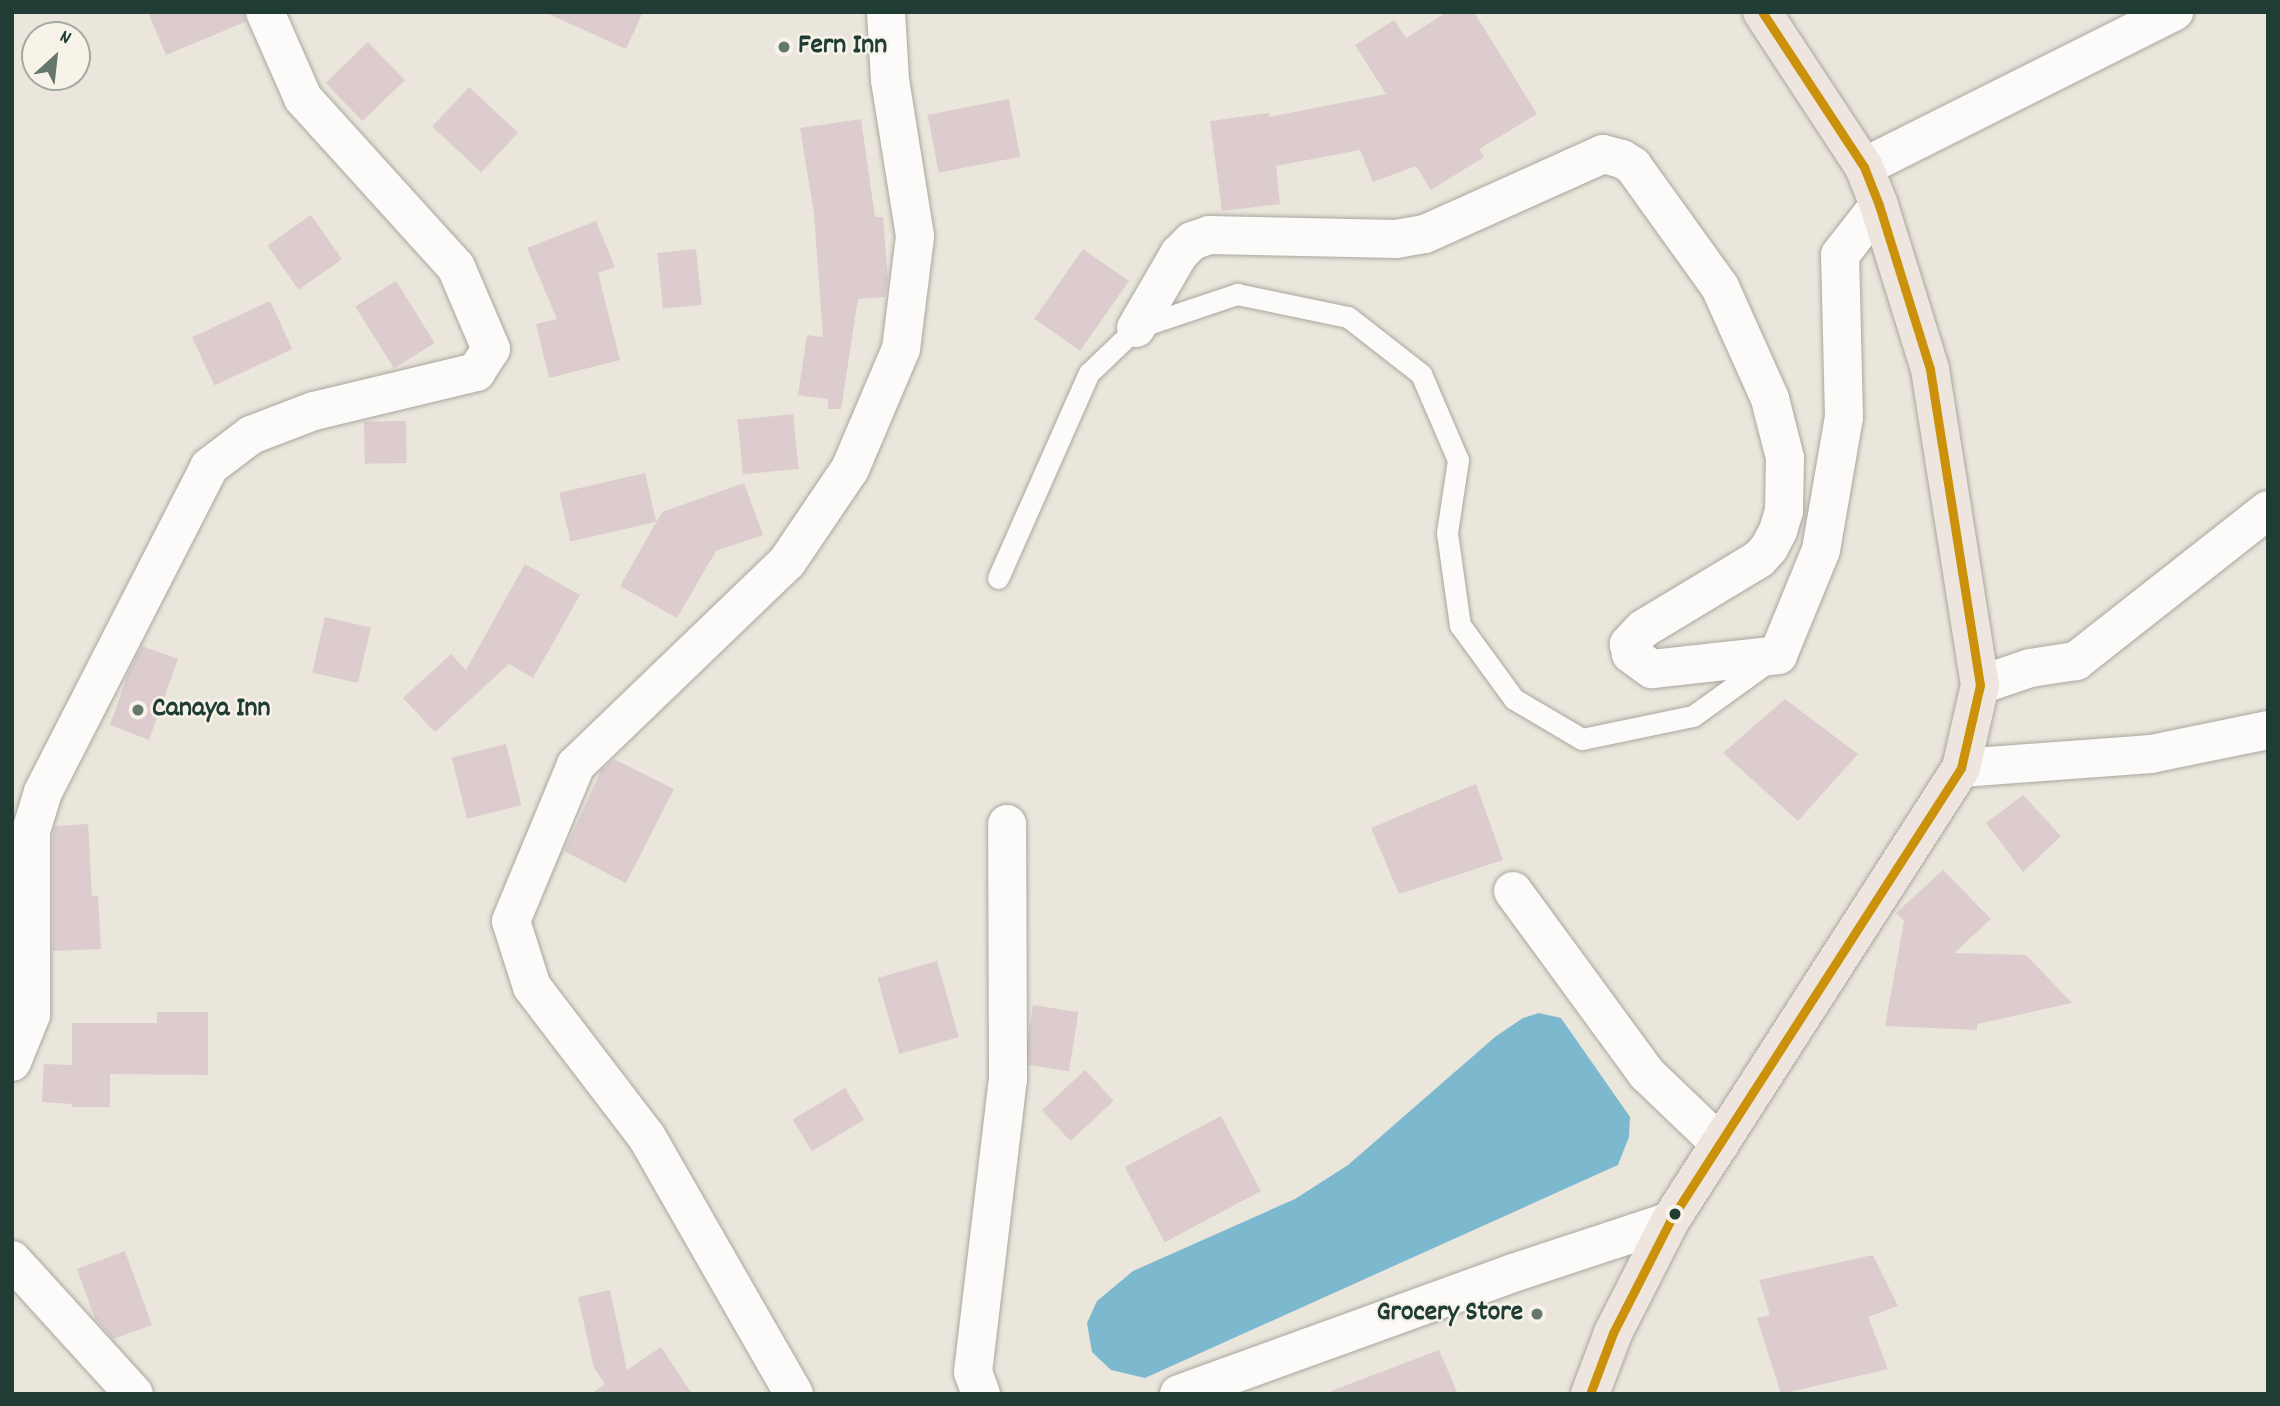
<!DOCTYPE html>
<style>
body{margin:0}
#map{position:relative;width:2280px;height:1406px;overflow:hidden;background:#ebe6db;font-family:Dekko,sans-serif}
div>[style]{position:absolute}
.water>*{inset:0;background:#7cb9ce}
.building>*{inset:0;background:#dccccd;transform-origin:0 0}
.roads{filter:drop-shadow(0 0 2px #a7a7a0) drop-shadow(0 0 2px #a7a7a0)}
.service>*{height:21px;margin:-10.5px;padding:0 10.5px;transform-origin:10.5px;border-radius:10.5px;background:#fcfbfa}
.minor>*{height:38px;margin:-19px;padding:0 19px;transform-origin:19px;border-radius:19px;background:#fcfbfa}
.tertiary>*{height:38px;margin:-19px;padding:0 19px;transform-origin:19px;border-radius:19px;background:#fcfbfa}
.trunk>*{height:38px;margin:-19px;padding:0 19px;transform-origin:19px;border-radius:19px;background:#eee6de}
.bus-1>*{height:9px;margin:-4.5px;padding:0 4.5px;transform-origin:4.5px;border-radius:4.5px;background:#cc910a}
.dots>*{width:19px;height:19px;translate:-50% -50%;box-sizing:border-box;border:4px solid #f7f3e8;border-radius:50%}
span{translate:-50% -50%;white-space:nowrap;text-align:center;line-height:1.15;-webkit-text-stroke:5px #f7f3e8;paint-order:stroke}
.poi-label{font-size:28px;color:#1f3d34;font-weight:700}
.left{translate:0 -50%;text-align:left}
.right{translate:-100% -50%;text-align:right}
.frame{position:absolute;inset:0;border:14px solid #1f3d34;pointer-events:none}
.north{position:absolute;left:21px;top:21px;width:70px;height:70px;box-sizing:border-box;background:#f7f3e8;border:2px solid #a1aaa0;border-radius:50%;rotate:27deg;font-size:19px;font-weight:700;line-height:28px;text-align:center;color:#1f3d34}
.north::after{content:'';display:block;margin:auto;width:24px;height:32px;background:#66786e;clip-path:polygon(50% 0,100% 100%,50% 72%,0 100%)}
</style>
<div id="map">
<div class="water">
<div style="clip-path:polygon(1539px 1013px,1561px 1018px,1630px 1117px,1629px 1137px,1618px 1165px,1145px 1378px,1111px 1370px,1092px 1352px,1087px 1323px,1097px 1301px,1133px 1271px,1295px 1199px,1348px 1165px,1495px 1037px,1523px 1018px)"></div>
</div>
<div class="building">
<div style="clip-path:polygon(148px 12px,244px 12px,245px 22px,166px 55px)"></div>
<div style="clip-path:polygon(544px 12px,643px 12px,626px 49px)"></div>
<div style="clip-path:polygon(1447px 12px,1474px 12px,1537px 114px,1479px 149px,1484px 157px,1431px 190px,1416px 166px,1373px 182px,1360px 150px,1276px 166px,1280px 204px,1222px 211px,1210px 121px,1269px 113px,1269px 117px,1386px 94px,1355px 45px,1394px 20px,1406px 38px)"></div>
<div style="left:368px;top:42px;width:53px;height:59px;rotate:46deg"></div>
<div style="left:469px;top:87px;width:67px;height:54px;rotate:43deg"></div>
<div style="left:1009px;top:99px;width:59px;height:83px;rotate:79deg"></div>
<div style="clip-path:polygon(861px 119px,875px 217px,883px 217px,888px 279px,885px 297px,858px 299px,841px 409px,828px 409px,828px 399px,798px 395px,807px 335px,823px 337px,814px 214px,800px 128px)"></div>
<div style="left:311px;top:215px;width:54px;height:53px;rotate:55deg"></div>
<div style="clip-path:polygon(596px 221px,615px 267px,598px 273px,620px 360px,549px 378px,536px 324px,557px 319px,527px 248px)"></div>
<div style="left:696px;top:249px;width:56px;height:39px;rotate:84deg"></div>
<div style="left:1083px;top:249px;width:56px;height:85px;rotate:35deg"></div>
<div style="left:396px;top:281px;width:73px;height:48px;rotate:58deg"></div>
<div style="left:270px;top:301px;width:53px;height:86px;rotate:65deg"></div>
<div style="left:793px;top:414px;width:55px;height:56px;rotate:84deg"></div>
<div style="left:406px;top:421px;width:42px;height:42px;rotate:89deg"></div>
<div style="left:645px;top:473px;width:50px;height:88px;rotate:77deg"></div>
<div style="clip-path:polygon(744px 483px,763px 535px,716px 551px,677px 618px,620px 586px,662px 512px)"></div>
<div style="clip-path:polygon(525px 564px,580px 595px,533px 678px,509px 664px,435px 732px,403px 698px,451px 654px,466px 670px)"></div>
<div style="left:325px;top:617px;width:47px;height:57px;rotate:13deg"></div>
<div style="clip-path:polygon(142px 646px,178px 659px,149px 740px,110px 725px,128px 673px)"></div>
<div style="clip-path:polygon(1785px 699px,1858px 754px,1798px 821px,1723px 753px)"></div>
<div style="left:506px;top:744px;width:63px;height:56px;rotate:76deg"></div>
<div style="clip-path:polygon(614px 759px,674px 789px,626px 883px,564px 851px,601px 771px)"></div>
<div style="clip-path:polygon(1476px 784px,1503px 860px,1399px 894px,1371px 828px)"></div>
<div style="clip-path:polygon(2023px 795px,2061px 836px,2023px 872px,1986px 823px)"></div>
<div style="clip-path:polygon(88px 824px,92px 896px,98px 896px,101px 949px,53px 951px,53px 834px,55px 826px)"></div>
<div style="clip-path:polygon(1943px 870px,1991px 919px,1954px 953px,2026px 955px,2072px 1003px,1977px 1024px,1977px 1030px,1885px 1026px,1904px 921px,1896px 913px)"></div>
<div style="left:937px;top:961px;width:79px;height:62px;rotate:74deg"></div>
<div style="left:1033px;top:1005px;width:46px;height:60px;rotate:9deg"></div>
<div style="clip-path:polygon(157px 1012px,208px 1012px,208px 1075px,110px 1074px,110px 1107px,72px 1107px,72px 1104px,42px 1102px,44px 1064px,72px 1065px,72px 1023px,157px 1023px)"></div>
<div style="left:1085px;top:1070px;width:42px;height:59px;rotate:47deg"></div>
<div style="left:845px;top:1088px;width:37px;height:61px;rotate:59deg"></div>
<div style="left:1221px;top:1116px;width:85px;height:109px;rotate:62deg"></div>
<div style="clip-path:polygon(125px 1251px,152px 1325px,113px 1339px,95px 1319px,77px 1269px)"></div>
<div style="clip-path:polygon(1873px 1255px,1898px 1306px,1868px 1317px,1888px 1369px,1781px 1394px,1757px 1318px,1770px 1315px,1759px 1280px)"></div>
<div style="clip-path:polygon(610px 1290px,627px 1370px,661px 1347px,692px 1394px,591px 1394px,605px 1384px,594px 1368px,578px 1297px)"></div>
<div style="clip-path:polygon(1439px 1350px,1458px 1394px,1331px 1394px,1331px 1391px)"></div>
</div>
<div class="roads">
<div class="service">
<div style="left:998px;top:578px;width:224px;rotate:-66.1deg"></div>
<div style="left:1089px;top:373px;width:65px;rotate:-43.8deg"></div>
<div style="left:1136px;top:328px;width:107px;rotate:-18.6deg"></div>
<div style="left:1237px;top:294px;width:113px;rotate:11.7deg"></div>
<div style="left:1348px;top:317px;width:93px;rotate:38deg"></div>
<div style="left:1421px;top:374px;width:94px;rotate:66.7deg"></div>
<div style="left:1458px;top:460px;width:74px;rotate:98.6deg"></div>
<div style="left:1447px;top:533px;width:93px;rotate:82deg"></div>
<div style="left:1460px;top:625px;width:92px;rotate:53.9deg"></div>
<div style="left:1514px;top:699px;width:79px;rotate:30.5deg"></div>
<div style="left:1582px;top:739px;width:113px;rotate:-11.7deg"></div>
<div style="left:1693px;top:716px;width:92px;rotate:-35.8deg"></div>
</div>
<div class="minor">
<div style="left:1864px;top:167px;width:347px;rotate:-26.6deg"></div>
<div style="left:1136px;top:328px;width:86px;rotate:-59.8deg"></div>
<div style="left:1179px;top:254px;width:18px;rotate:-45deg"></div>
<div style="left:1192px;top:241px;width:18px;rotate:-19deg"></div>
<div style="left:1209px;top:235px;width:187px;rotate:1.2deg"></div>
<div style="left:1396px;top:239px;width:29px;rotate:-10deg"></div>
<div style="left:1425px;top:234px;width:195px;rotate:-24.2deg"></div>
<div style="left:1603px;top:154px;width:20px;rotate:15deg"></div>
<div style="left:1622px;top:159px;width:13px;rotate:32deg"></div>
<div style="left:1633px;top:166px;width:149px;rotate:54.3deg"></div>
<div style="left:1720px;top:287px;width:123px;rotate:65.9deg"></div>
<div style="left:1770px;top:399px;width:61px;rotate:75.7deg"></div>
<div style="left:1785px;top:458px;width:53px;rotate:91.1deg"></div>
<div style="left:1784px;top:511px;width:21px;rotate:107deg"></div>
<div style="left:1778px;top:531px;width:19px;rotate:118deg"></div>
<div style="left:1769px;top:548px;width:15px;rotate:132deg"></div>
<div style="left:1759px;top:559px;width:135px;rotate:148.9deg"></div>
<div style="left:1643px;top:629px;width:21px;rotate:133deg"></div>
<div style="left:1629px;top:644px;width:10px;rotate:79deg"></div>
<div style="left:1631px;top:654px;width:26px;rotate:36deg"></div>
<div style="left:1652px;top:669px;width:127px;rotate:-6.3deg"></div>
<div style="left:1778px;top:655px;width:113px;rotate:-67.7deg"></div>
<div style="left:1821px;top:550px;width:135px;rotate:-80.2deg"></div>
<div style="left:1844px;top:417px;width:162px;rotate:-91.4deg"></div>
<div style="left:1840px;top:255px;width:63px;rotate:-52deg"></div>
<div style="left:1980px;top:685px;width:53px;rotate:-18.8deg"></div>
<div style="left:2030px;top:668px;width:47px;rotate:-8.7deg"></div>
<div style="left:2076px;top:661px;width:244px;rotate:-38.2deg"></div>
<div style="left:1961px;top:768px;width:191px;rotate:-4.2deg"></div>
<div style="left:2151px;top:754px;width:119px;rotate:-11.6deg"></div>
<div style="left:1513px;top:891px;width:227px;rotate:53.8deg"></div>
<div style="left:1647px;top:1074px;width:101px;rotate:43.8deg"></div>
<div style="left:12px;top:1062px;width:51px;rotate:-68deg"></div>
<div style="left:31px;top:1015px;width:184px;rotate:-90deg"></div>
<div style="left:31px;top:831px;width:41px;rotate:-72.9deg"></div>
<div style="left:43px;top:792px;width:365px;rotate:-62.9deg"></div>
<div style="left:209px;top:467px;width:53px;rotate:-37.3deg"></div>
<div style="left:251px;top:435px;width:67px;rotate:-20.9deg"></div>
<div style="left:314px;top:411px;width:167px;rotate:-13.5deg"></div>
<div style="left:476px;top:372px;width:27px;rotate:-57deg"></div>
<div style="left:491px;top:349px;width:89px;rotate:-113.1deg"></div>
<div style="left:456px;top:267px;width:228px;rotate:-132.2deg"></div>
<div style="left:303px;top:98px;width:94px;rotate:-113.8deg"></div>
<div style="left:12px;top:1260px;width:181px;rotate:47.7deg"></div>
<div style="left:794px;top:1394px;width:297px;rotate:-119.8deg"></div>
<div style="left:646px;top:1136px;width:188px;rotate:-127.4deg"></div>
<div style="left:532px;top:987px;width:69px;rotate:-107.7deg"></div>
<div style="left:511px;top:921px;width:169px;rotate:-67.4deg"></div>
<div style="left:576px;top:765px;width:293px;rotate:-43.9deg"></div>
<div style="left:787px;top:562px;width:112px;rotate:-55.9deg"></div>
<div style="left:850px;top:469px;width:130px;rotate:-67deg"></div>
<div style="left:901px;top:349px;width:114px;rotate:-82.9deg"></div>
<div style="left:915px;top:236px;width:158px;rotate:-99.1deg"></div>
<div style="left:890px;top:80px;width:68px;rotate:-93.4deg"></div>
<div style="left:981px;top:1394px;width:23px;rotate:-110deg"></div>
<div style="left:973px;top:1372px;width:295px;rotate:-83.2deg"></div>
<div style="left:1008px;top:1079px;width:255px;rotate:-90.2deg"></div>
</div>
<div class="tertiary">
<div style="left:1179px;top:1394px;width:355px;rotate:-19.9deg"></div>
<div style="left:1513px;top:1273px;width:165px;rotate:-18.3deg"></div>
</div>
<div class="trunk">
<div style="left:1590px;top:1394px;width:65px;rotate:-69.3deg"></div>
<div style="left:1613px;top:1333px;width:126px;rotate:-63deg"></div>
<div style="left:1670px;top:1221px;width:538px;rotate:-57.28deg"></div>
<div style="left:1961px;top:768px;width:85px;rotate:-77.1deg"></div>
<div style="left:1980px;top:685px;width:320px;rotate:-99deg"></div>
<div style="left:1930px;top:369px;width:172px;rotate:-107.3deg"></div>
<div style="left:1879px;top:205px;width:41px;rotate:-111.5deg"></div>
<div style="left:1864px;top:167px;width:186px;rotate:-123.3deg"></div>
</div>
</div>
<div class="bus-1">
<div style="left:1590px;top:1394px;width:65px;rotate:-69.3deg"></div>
<div style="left:1613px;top:1333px;width:126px;rotate:-63deg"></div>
<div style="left:1670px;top:1221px;width:538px;rotate:-57.28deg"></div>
<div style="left:1961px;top:768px;width:85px;rotate:-77.1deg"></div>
<div style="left:1980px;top:685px;width:320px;rotate:-99deg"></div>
<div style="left:1930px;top:369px;width:172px;rotate:-107.3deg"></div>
<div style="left:1879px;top:205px;width:41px;rotate:-111.5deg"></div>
<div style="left:1864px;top:167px;width:186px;rotate:-123.3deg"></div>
</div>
<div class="dots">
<div style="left:784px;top:47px;background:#66786e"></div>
<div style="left:138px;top:710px;background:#66786e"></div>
<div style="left:1675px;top:1214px;background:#1f3d34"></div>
<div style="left:1537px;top:1314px;background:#66786e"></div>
</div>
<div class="poi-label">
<span class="left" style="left:798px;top:47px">Fern Inn</span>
<span class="left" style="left:152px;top:710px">Canaya Inn</span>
<span class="right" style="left:1523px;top:1314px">Grocery Store</span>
</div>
<div class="frame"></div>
<div class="north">N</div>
</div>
